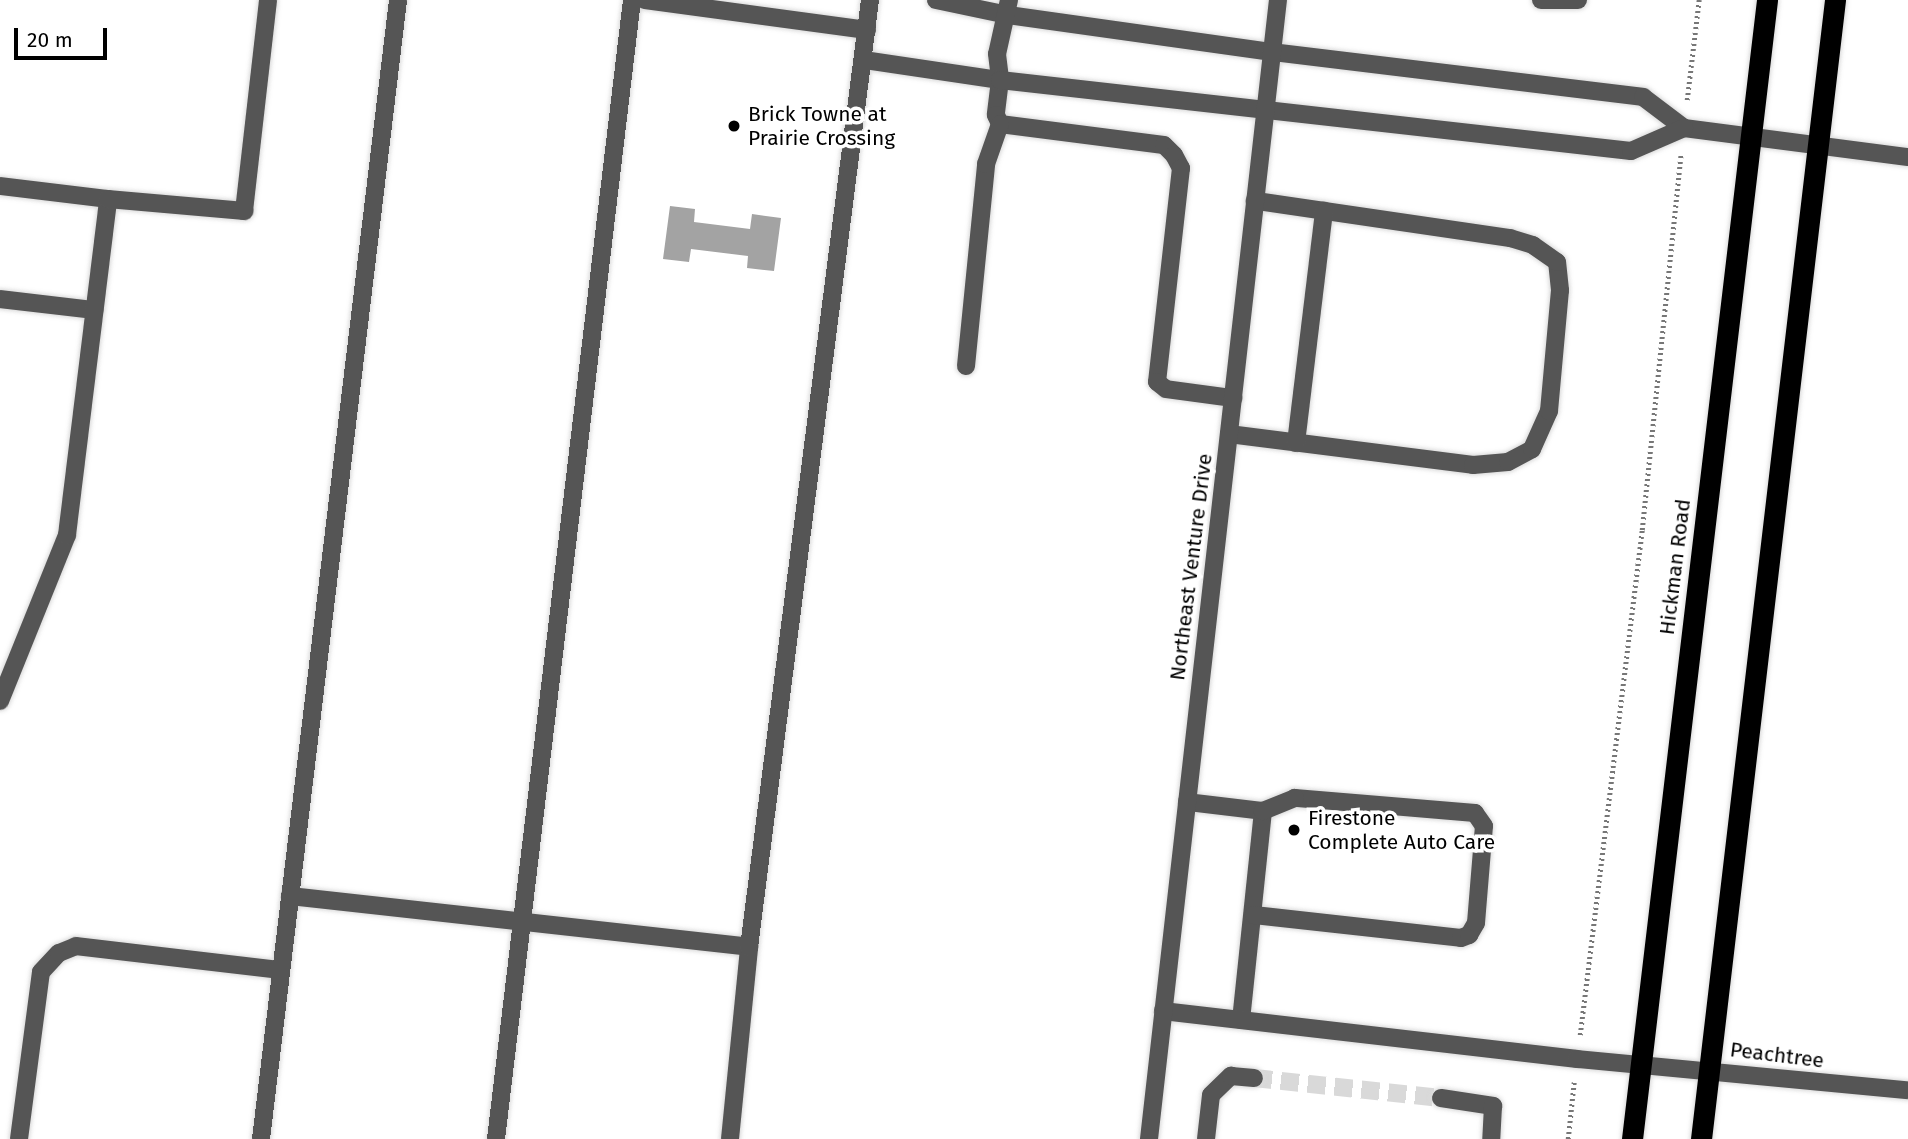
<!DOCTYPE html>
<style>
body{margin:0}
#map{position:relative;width:1908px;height:1139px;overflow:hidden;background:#fff;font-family:"Fira Sans",sans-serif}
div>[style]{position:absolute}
.water>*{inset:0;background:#a3a3a3}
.minor-tunnel>*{height:18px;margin-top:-9px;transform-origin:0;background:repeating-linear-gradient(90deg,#d9d9d9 0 18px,transparent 0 27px)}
.path>*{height:4.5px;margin-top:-2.25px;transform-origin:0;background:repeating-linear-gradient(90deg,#777 0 2px,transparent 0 5.5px)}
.roads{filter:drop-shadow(0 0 2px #dbdbdb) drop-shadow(0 0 2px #dbdbdb)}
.minor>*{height:18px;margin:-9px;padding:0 9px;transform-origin:9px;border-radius:9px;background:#555}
.highway>*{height:21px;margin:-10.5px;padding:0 10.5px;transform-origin:10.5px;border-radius:10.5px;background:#000}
.dots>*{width:19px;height:19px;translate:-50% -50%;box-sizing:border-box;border:4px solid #fff;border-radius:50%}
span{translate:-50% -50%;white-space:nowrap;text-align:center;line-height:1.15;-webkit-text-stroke:7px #fff;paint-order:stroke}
.poi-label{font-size:21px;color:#000}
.left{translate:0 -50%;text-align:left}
.street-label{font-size:21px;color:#000}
.scale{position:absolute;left:14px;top:28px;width:93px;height:32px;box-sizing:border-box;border:4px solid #000;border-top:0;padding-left:9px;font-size:21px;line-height:24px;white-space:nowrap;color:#000;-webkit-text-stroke:5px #fff;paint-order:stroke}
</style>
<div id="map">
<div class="water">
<div style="clip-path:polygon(670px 206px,695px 209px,694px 222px,750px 229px,752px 214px,781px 218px,774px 271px,747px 268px,748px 256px,691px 249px,689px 262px,663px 259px)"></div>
</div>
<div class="minor-tunnel">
<div style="left:1254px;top:1078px;width:188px;rotate:6.1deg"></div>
</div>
<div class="path">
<div style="left:1687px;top:100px;width:101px;rotate:-83.2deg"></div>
<div style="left:1580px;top:1035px;width:509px;rotate:-83deg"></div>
<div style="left:1642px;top:530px;width:378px;rotate:-84.1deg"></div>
<div style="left:1568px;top:1139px;width:57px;rotate:-84deg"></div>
</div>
<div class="roads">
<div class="minor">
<div style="left:645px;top:0;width:224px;rotate:7.7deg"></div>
<div style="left:936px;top:0;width:74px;rotate:11.8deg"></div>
<div style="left:1008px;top:15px;width:267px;rotate:8deg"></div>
<div style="left:1272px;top:52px;width:374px;rotate:6.9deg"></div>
<div style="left:1643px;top:97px;width:51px;rotate:37.1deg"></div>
<div style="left:1684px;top:128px;width:226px;rotate:7.4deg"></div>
<div style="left:1009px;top:0;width:55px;rotate:102.5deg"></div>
<div style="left:997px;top:54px;width:26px;rotate:83deg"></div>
<div style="left:1000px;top:80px;width:35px;rotate:97deg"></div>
<div style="left:996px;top:115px;width:10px;rotate:66deg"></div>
<div style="left:1000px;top:124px;width:165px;rotate:7.3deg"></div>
<div style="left:1164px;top:145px;width:14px;rotate:45deg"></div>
<div style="left:1174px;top:155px;width:15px;rotate:62deg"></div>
<div style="left:1181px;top:168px;width:215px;rotate:96.4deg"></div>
<div style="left:1157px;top:382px;width:11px;rotate:38deg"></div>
<div style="left:1166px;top:389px;width:68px;rotate:7.7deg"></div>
<div style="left:1541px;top:0;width:37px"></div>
<div style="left:864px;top:60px;width:137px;rotate:8.4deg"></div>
<div style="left:1000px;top:80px;width:635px;rotate:6.42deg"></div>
<div style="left:1631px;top:151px;width:58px;rotate:-23.5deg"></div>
<div style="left:0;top:186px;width:109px;rotate:6.9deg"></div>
<div style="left:0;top:299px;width:95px;rotate:6.7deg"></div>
<div style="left:966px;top:366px;width:203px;rotate:-84.3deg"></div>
<div style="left:986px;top:164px;width:42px;rotate:-70.7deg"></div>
<div style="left:1229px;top:434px;width:246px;rotate:7.2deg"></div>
<div style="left:1473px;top:465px;width:35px;rotate:-5deg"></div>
<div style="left:1508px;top:462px;width:27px;rotate:-28deg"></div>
<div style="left:1532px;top:449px;width:42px;rotate:-65.9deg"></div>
<div style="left:1549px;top:411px;width:121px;rotate:-84.8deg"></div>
<div style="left:1560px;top:290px;width:28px;rotate:-96deg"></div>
<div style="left:1557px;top:262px;width:29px;rotate:-145deg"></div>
<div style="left:1533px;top:245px;width:24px;rotate:-163deg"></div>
<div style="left:1510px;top:238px;width:258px;rotate:-171.7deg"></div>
<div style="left:1296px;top:443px;width:234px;rotate:-83.1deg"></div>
<div style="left:0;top:701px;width:179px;rotate:-68deg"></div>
<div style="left:67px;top:535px;width:338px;rotate:-83deg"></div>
<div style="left:108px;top:199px;width:137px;rotate:5deg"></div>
<div style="left:244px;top:211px;width:212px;rotate:-83.5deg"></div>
<div style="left:1187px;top:802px;width:77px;rotate:6.8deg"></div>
<div style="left:1263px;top:811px;width:210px;rotate:96deg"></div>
<div style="left:290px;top:896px;width:462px;rotate:6.3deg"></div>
<div style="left:1254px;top:915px;width:208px;rotate:6.3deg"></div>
<div style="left:1461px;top:938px;width:9px;rotate:-21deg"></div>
<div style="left:1469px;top:935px;width:14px;rotate:-60deg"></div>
<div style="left:1476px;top:923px;width:97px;rotate:-85.3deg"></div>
<div style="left:1484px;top:826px;width:16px;rotate:-125deg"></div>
<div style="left:1475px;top:813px;width:181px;rotate:-175.2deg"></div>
<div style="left:1295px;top:798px;width:35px;rotate:158deg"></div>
<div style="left:1163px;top:1011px;width:417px;rotate:6.6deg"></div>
<div style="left:1577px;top:1059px;width:332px;rotate:5.4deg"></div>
<div style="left:1441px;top:1098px;width:53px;rotate:8.7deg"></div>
<div style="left:1493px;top:1106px;width:33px;rotate:93deg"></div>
<div style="left:19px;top:1139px;width:168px;rotate:-82.5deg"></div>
<div style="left:41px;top:972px;width:26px;rotate:-47deg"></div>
<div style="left:59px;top:953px;width:18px;rotate:-22deg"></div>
<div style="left:76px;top:946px;width:206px;rotate:6.7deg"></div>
<div style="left:261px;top:1139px;width:1147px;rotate:-83.14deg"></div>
<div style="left:496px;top:1139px;width:1147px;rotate:-83.19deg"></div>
<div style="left:730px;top:1139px;width:193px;rotate:-84.3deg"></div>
<div style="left:749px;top:947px;width:955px;rotate:-82.72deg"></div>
<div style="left:1149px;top:1139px;width:1146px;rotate:-83.54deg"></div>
<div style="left:1206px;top:1139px;width:44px;rotate:-83.5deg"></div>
<div style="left:1211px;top:1095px;width:28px;rotate:-44deg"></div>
<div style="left:1231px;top:1076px;width:23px;rotate:5deg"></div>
</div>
<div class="highway">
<div style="left:1632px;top:1139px;width:1147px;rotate:-83.24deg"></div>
<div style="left:1701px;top:1139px;width:1147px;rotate:-83.29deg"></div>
</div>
</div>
<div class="dots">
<div style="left:734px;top:126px;background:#000"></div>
<div style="left:1294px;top:830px;background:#000"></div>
</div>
<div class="poi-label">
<span class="left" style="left:748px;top:126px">Brick Towne at<br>Prairie Crossing</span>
<span class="left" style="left:1308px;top:830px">Firestone<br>Complete Auto Care</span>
</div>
<div class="street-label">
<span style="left:1191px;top:567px;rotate:-83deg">Northeast Venture Drive</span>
<span style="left:1675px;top:567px;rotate:-83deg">Hickman Road</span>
<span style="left:1777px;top:1055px;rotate:7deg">Peachtree</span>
</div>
<div class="scale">20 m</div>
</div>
